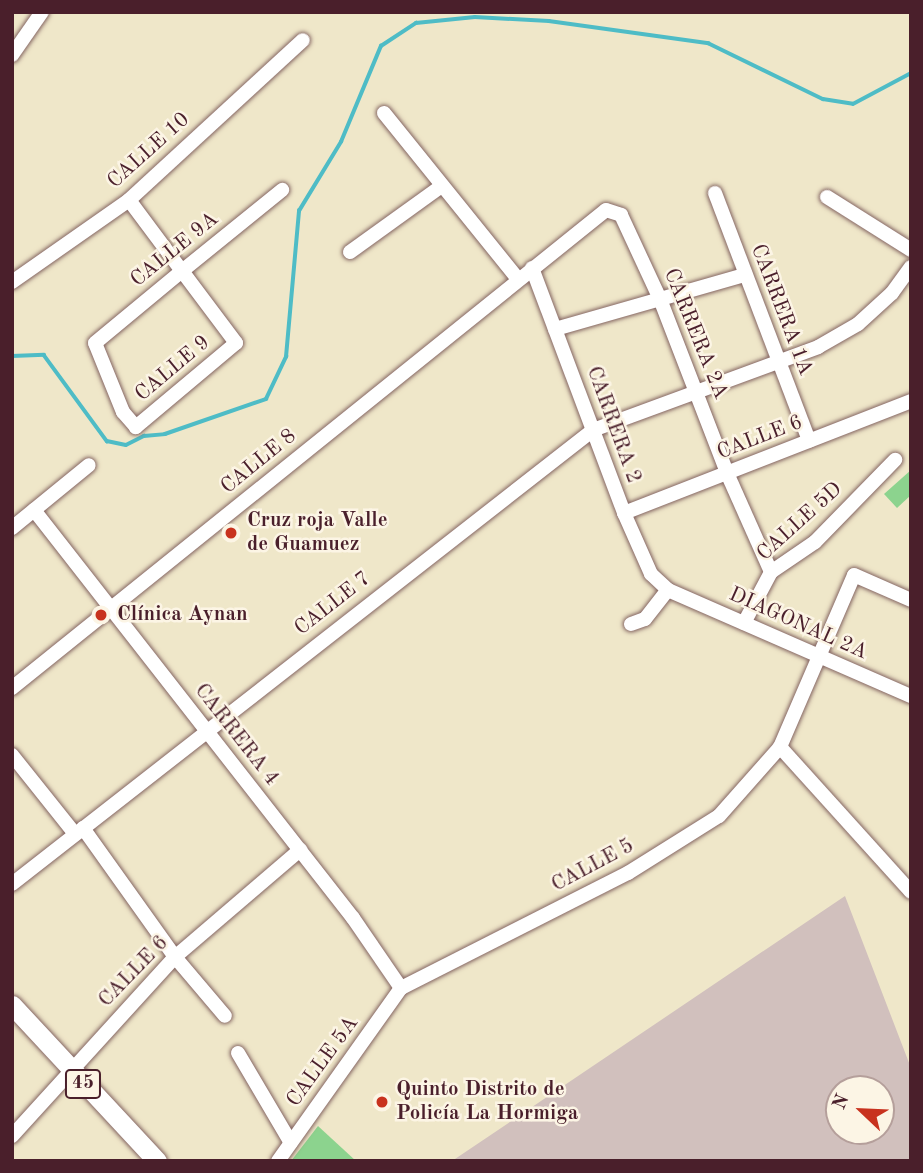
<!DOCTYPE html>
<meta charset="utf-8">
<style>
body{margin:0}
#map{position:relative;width:923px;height:1173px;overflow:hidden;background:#efe7c9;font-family:"Old Standard TT",serif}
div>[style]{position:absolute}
.industrial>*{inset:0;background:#d1c0bd}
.green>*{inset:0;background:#8cd38e}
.stream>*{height:3.5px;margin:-1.75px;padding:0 1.75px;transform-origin:1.75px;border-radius:1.75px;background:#4ebcc6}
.roads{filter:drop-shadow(0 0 2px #846562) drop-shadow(0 0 2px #846562)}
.minor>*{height:14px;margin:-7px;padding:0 7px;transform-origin:7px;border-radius:7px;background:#fff}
.major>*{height:19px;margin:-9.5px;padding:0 9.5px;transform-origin:9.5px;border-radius:9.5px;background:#fff}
.dots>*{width:19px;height:19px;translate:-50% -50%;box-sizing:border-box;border:4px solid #fcf5e5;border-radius:50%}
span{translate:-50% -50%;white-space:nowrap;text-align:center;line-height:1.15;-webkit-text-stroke:5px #fcf5e5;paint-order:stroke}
.shield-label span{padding:2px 5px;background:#fcf5e5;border:2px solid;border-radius:5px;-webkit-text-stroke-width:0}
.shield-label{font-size:19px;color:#4a1f2b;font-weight:700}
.street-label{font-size:21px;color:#4a1f2b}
.poi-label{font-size:21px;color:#4a1f2b;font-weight:700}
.left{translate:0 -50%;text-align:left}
.frame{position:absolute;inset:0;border:14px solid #4a1f2b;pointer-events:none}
.north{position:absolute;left:825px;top:1075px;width:70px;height:70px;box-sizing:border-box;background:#fcf5e5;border:2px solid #b59f9b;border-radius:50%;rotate:293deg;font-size:19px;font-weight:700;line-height:28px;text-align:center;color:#4a1f2b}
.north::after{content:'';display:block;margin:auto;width:24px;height:32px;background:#c8321e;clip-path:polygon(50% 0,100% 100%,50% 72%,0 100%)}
</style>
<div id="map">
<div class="industrial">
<div style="clip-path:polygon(evenodd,845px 896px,911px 1068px,911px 1161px,452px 1161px,845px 896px,839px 1089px,881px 1089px,881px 1131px,839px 1131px,839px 1089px)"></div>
</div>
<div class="green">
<div style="clip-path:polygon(911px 470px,911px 495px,897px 508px,884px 494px)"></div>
<div style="clip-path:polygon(318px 1126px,356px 1161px,291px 1161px)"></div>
</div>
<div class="stream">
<div style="left:12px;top:356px;width:32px;rotate:-2deg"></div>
<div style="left:44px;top:355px;width:107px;rotate:53.8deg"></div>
<div style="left:107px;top:441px;width:19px;rotate:12deg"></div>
<div style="left:126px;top:445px;width:20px;rotate:-27deg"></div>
<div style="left:144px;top:436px;width:21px;rotate:-5deg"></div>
<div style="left:165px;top:434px;width:107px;rotate:-19.1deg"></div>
<div style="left:266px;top:399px;width:47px;rotate:-64.5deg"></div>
<div style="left:286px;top:357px;width:147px;rotate:-84.9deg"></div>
<div style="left:299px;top:211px;width:81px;rotate:-58.7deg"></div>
<div style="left:341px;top:142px;width:104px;rotate:-67.4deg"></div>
<div style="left:381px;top:46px;width:42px;rotate:-33.3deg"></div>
<div style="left:416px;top:23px;width:59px;rotate:-5.8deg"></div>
<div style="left:475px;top:17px;width:74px;rotate:3.1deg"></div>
<div style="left:549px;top:21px;width:161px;rotate:7.9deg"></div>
<div style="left:708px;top:43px;width:128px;rotate:26deg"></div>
<div style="left:823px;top:99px;width:30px;rotate:9deg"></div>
<div style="left:853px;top:104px;width:66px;rotate:-28.1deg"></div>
</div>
<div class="roads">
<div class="minor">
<div style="left:12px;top:55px;width:52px;rotate:-55.1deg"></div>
<div style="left:384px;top:113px;width:213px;rotate:51.1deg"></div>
<div style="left:715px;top:193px;width:265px;rotate:69.2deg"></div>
<div style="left:827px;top:197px;width:99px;rotate:32.2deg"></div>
<div style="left:129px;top:200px;width:89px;rotate:53.3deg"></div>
<div style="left:182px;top:271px;width:90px;rotate:53.1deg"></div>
<div style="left:236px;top:343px;width:131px;rotate:140deg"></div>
<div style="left:136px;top:427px;width:20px;rotate:-131deg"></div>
<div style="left:123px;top:412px;width:74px;rotate:-112.1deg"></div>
<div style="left:95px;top:343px;width:113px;rotate:-39.6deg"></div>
<div style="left:182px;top:271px;width:129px;rotate:-39deg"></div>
<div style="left:350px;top:252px;width:111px;rotate:-35.8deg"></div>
<div style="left:532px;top:268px;width:262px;rotate:69.4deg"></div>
<div style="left:624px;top:513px;width:67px;rotate:66.1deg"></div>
<div style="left:651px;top:574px;width:23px;rotate:43deg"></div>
<div style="left:668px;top:590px;width:265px;rotate:23.6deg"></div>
<div style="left:12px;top:282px;width:143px;rotate:-35deg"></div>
<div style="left:129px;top:200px;width:236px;rotate:-42.6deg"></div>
<div style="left:555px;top:329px;width:198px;rotate:-15.9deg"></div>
<div style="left:34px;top:510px;width:518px;rotate:51.98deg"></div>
<div style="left:353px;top:918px;width:85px;rotate:55.6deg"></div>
<div style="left:624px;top:513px;width:308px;rotate:-21.3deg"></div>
<div style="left:12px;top:528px;width:99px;rotate:-39.3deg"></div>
<div style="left:744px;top:623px;width:58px;rotate:-62.1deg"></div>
<div style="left:771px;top:572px;width:53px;rotate:-34.3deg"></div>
<div style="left:815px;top:542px;width:115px;rotate:-45.7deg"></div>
<div style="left:631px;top:624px;width:15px;rotate:-20deg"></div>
<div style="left:645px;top:619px;width:37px;rotate:-52deg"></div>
<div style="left:12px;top:688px;width:762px;rotate:-38.82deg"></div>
<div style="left:606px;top:210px;width:16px;rotate:18deg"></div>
<div style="left:621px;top:215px;width:93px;rotate:65.1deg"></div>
<div style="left:660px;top:299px;width:186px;rotate:68.9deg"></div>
<div style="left:727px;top:473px;width:108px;rotate:66deg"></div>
<div style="left:780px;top:747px;width:195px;rotate:47.9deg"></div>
<div style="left:12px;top:755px;width:101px;rotate:51.4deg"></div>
<div style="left:83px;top:828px;width:158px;rotate:54.5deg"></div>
<div style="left:175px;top:957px;width:77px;rotate:49.7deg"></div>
<div style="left:12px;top:884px;width:737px;rotate:-38deg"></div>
<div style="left:593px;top:430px;width:240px;rotate:-20.2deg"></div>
<div style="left:818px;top:347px;width:46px;rotate:-29.9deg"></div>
<div style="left:858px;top:324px;width:46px;rotate:-42.4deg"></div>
<div style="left:892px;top:293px;width:32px;rotate:-54deg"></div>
<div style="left:238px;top:1053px;width:104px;rotate:59.5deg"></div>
<div style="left:12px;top:1136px;width:242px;rotate:-47.7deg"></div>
<div style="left:175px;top:957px;width:165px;rotate:-40.6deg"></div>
<div style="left:278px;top:1161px;width:212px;rotate:-54.6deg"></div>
<div style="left:401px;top:988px;width:254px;rotate:-26.9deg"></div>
<div style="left:628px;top:873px;width:107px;rotate:-32.1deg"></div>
<div style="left:719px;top:816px;width:92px;rotate:-48.5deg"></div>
<div style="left:780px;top:747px;width:187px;rotate:-66.7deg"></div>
<div style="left:854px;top:575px;width:62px;rotate:23.7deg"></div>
</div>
<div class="major">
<div style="left:12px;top:1005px;width:213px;rotate:47.1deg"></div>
</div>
</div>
<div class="dots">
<div style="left:231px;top:533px;background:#c8321e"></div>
<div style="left:101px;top:615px;background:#c8321e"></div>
<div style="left:382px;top:1102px;background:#c8321e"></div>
</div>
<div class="shield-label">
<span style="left:83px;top:1084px">45</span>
</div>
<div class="street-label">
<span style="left:149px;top:151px;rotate:-42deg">CALLE 10</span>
<span style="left:175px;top:250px;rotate:-39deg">CALLE 9A</span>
<span style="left:781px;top:310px;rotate:69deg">CARRERA 1A</span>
<span style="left:695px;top:334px;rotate:68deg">CARRERA 2A</span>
<span style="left:173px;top:369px;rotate:-40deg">CALLE 9</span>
<span style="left:613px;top:425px;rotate:70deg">CARRERA 2</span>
<span style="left:760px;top:438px;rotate:-21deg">CALLE 6</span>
<span style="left:259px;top:462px;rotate:-39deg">CALLE 8</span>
<span style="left:800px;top:522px;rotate:-42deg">CALLE 5D</span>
<span style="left:333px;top:604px;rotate:-38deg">CALLE 7</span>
<span style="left:798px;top:624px;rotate:24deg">DIAGONAL 2A</span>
<span style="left:236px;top:735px;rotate:52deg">CARRERA 4</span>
<span style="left:593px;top:866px;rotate:-28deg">CALLE 5</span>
<span style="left:134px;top:972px;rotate:-46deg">CALLE 6</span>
<span style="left:323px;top:1062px;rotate:-54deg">CALLE 5A</span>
</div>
<div class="poi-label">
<span class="left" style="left:247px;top:533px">Cruz roja Valle<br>de Guamuez</span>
<span class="left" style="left:117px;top:615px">Clínica Aynan</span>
<span class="left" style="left:396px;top:1102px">Quinto Distrito de<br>Policía La Hormiga</span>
</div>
<div class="frame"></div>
<div class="north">N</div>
</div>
